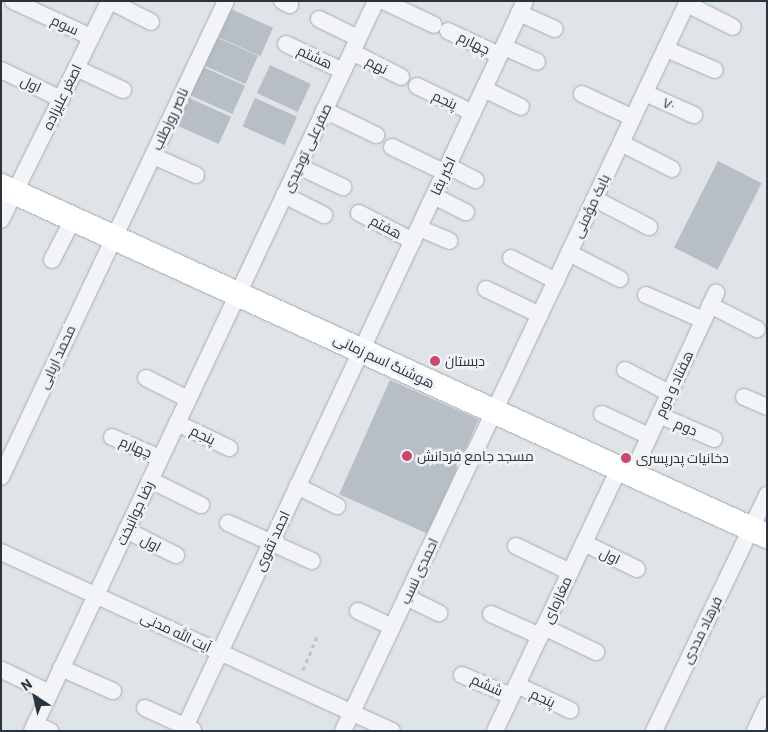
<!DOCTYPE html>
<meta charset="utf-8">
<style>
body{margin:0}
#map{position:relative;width:768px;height:732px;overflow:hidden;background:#dfe4e8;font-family:Barlow,Cairo,sans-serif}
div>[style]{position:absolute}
.building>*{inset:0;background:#b7bec5;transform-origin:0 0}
.path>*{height:3px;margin-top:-1.5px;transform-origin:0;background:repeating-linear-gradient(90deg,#bec2c7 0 4px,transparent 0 8px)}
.roads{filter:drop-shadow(0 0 1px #a5acb2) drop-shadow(0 0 1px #a5acb2)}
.street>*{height:16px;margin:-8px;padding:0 8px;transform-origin:8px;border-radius:8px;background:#f2f4f7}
.secondary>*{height:24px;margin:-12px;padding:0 12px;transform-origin:12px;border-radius:12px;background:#fff}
.dots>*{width:14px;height:14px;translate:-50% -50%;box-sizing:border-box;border:2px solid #eff3f6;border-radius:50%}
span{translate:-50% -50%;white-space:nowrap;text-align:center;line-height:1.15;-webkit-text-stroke:5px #eff3f6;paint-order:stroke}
.street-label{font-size:14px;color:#29343f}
.poi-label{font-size:14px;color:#29343f}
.left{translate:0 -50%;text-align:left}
.frame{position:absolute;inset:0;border:2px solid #29343f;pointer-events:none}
.north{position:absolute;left:10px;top:672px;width:50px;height:50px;-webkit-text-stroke:4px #eff3f6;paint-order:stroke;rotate:325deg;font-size:14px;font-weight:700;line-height:20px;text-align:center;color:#29343f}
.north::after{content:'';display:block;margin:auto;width:18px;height:22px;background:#29343f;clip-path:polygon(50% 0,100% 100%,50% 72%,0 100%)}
</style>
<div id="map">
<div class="building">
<div style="left:231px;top:9px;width:46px;height:31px;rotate:24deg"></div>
<div style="left:216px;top:37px;width:46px;height:31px;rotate:24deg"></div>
<div style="left:270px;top:65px;width:45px;height:31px;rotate:25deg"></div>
<div style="left:203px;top:67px;width:46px;height:31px;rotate:24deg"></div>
<div style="left:189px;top:98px;width:46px;height:30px;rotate:24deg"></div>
<div style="left:255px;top:98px;width:46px;height:31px;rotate:24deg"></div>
<div style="left:718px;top:161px;width:49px;height:97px;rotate:27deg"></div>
<div style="left:390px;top:380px;width:97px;height:125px;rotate:24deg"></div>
</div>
<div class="path">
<div style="left:303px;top:670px;width:38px;rotate:-67deg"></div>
</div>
<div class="roads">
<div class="street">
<div style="left:13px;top:1px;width:86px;rotate:24.8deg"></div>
<div style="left:110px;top:1px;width:46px;rotate:27.1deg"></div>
<div style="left:282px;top:1px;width:9px;rotate:27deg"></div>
<div style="left:383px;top:1px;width:56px;rotate:25.2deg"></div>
<div style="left:687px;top:4px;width:51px;rotate:26.6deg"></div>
<div style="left:519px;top:13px;width:39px;rotate:24deg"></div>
<div style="left:319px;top:19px;width:43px;rotate:26deg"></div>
<div style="left:448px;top:31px;width:56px;rotate:25.2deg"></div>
<div style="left:286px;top:44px;width:63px;rotate:25.3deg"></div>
<div style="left:504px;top:47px;width:36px;rotate:24deg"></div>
<div style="left:666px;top:49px;width:53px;rotate:23.2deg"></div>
<div style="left:352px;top:52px;width:55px;rotate:27deg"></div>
<div style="left:76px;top:68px;width:52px;rotate:25.1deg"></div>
<div style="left:1px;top:70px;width:67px;rotate:25.8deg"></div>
<div style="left:417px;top:86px;width:62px;rotate:25.7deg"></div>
<div style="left:484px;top:89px;width:41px;rotate:25.9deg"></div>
<div style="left:645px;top:93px;width:54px;rotate:24.2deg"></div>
<div style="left:582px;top:94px;width:56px;rotate:25.2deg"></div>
<div style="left:324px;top:110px;width:58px;rotate:25.7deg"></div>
<div style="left:621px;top:143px;width:57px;rotate:27deg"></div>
<div style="left:392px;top:147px;width:58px;rotate:25.7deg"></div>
<div style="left:153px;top:156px;width:47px;rotate:23.8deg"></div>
<div style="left:298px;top:166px;width:50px;rotate:25deg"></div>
<div style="left:448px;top:166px;width:31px;rotate:27deg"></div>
<div style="left:284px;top:195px;width:45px;rotate:26.6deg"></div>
<div style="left:434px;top:196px;width:36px;rotate:27deg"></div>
<div style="left:595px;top:199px;width:61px;rotate:27.4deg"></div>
<div style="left:359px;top:213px;width:61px;rotate:27.4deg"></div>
<div style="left:1px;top:220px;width:244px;rotate:-63.7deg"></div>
<div style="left:419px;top:228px;width:33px;rotate:23deg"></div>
<div style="left:569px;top:253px;width:57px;rotate:27deg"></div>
<div style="left:511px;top:258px;width:51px;rotate:27.1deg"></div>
<div style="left:52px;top:260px;width:46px;rotate:-62.9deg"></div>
<div style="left:486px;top:289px;width:60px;rotate:25.7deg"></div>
<div style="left:646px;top:295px;width:62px;rotate:23.7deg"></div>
<div style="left:710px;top:305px;width:53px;rotate:27.1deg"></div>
<div style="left:625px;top:370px;width:50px;rotate:27.6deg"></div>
<div style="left:146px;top:378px;width:47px;rotate:26.6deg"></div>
<div style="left:744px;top:397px;width:25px;rotate:23deg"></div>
<div style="left:602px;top:414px;width:52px;rotate:25.1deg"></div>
<div style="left:659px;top:415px;width:60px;rotate:23.6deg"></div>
<div style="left:177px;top:423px;width:58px;rotate:25.7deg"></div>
<div style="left:112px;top:437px;width:52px;rotate:23.6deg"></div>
<div style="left:632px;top:474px;width:200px;rotate:-65.1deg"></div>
<div style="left:1px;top:477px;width:526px;rotate:-64.7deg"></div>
<div style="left:150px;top:480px;width:57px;rotate:26.1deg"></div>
<div style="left:297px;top:486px;width:45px;rotate:26.6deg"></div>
<div style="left:228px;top:523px;width:92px;rotate:24.3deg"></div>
<div style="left:126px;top:530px;width:56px;rotate:26.6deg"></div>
<div style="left:584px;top:543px;width:59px;rotate:26.1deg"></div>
<div style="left:516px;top:546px;width:60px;rotate:25.7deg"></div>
<div style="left:1px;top:552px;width:430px;rotate:24.6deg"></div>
<div style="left:406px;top:597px;width:37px;rotate:26deg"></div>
<div style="left:358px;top:611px;width:38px;rotate:25deg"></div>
<div style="left:491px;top:614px;width:54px;rotate:24.2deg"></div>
<div style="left:544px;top:627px;width:58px;rotate:25.7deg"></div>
<div style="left:61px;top:668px;width:57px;rotate:23.9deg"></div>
<div style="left:2px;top:670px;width:53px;rotate:25.6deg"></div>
<div style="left:462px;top:675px;width:53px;rotate:23.2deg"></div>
<div style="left:517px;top:685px;width:59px;rotate:25.3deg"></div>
<div style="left:145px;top:708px;width:53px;rotate:24.6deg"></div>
<div style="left:35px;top:724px;width:17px;rotate:25deg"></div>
<div style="left:32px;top:731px;width:807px;rotate:-64.77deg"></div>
<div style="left:183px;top:731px;width:806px;rotate:-64.9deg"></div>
<div style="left:343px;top:731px;width:807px;rotate:-64.7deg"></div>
<div style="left:495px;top:731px;width:290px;rotate:-64.7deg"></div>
<div style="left:654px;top:731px;width:262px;rotate:-64.4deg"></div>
<div style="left:755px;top:731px;width:29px;rotate:-65deg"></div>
</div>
<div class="secondary">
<div style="left:1px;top:186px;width:842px;rotate:24.56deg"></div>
</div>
</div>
<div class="dots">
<div style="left:435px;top:361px;background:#ca476e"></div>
<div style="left:407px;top:456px;background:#ca476e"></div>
<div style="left:626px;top:458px;background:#ca476e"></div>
</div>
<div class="street-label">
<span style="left:65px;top:25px;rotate:25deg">سوم</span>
<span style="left:474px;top:43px;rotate:26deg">چهارم</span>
<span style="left:315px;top:57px;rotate:25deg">هشتم</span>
<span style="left:377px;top:65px;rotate:27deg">نهم</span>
<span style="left:31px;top:84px;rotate:25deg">اول</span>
<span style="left:62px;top:97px;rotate:-64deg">اصغر علیزاده</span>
<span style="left:445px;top:100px;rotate:25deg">پنجم</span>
<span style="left:669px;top:104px;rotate:25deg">۷۰</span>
<span style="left:170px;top:119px;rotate:-65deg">ناصر روزطلب</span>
<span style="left:307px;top:148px;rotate:-65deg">صفرعلی توحیدی</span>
<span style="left:443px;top:176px;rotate:-65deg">اکبر بقا</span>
<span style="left:591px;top:206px;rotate:-65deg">بابک مؤمنی</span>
<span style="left:386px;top:227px;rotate:28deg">هفتم</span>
<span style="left:57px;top:357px;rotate:-65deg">محمد اربابی</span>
<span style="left:384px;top:361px;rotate:25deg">هوشنگ اسم زمانی</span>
<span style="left:674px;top:384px;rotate:-65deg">هفتاد و دوم</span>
<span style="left:686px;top:427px;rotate:23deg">دوم</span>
<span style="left:203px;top:435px;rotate:26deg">پنجم</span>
<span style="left:136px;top:447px;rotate:23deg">چهارم</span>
<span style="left:135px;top:513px;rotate:-65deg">رضا جوانبخت</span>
<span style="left:272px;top:541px;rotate:-65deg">احمد تقوی</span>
<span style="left:151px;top:543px;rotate:27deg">اول</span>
<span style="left:610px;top:556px;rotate:26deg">اول</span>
<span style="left:419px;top:571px;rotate:-65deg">احمدی نسب</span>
<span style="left:557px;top:600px;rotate:-65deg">مغازه‌ای</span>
<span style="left:702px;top:630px;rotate:-64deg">فرهاد مددی</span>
<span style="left:176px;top:632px;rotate:25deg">آیت‌ الله مدنی</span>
<span style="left:487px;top:685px;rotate:24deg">ششم</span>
<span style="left:543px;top:698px;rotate:25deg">پنجم</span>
</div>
<div class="poi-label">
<span class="left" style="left:445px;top:361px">دبستان</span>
<span class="left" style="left:417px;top:456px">مسجد جامع فردانش</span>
<span class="left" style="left:636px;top:458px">دخانیات پدرپسری</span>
</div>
<div class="frame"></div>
<div class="north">N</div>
</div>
